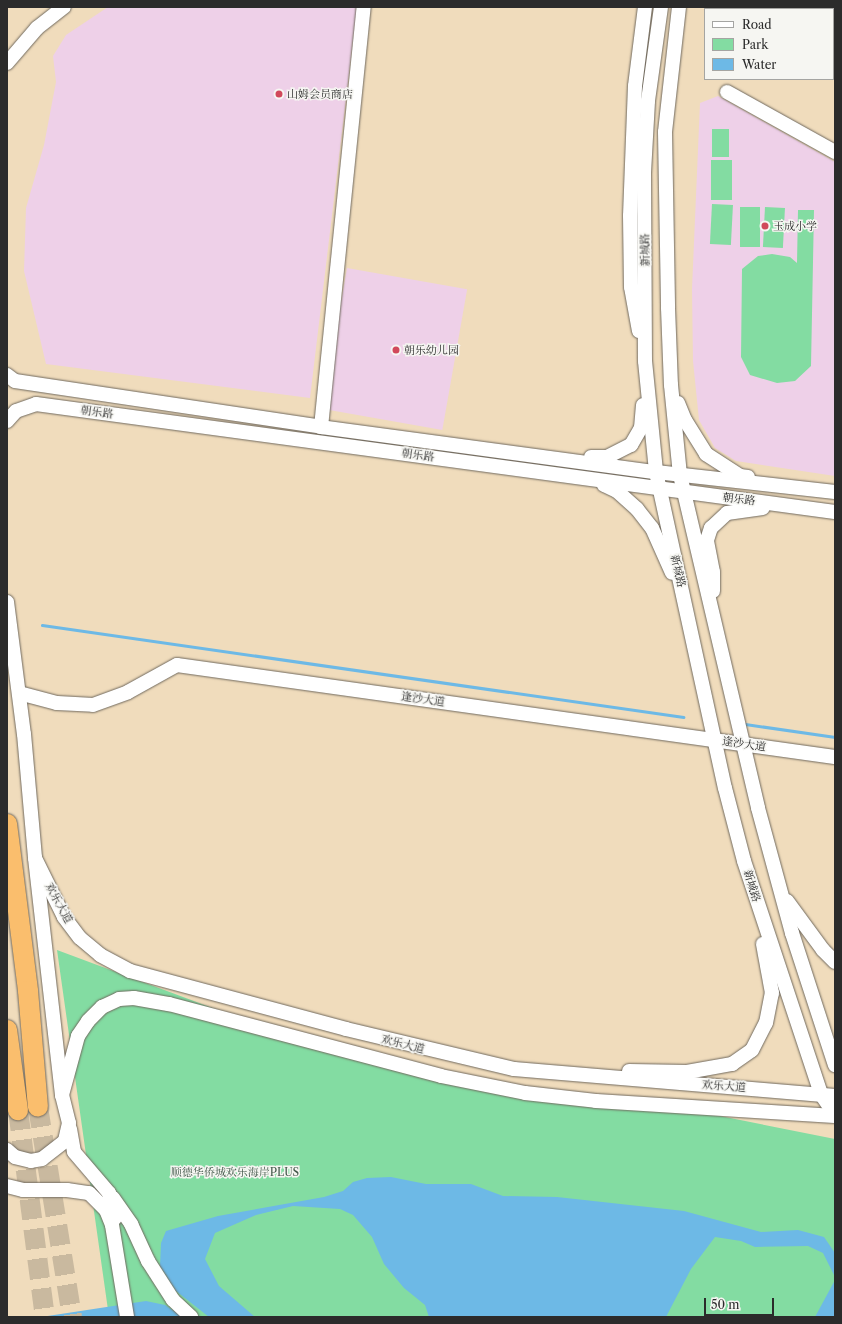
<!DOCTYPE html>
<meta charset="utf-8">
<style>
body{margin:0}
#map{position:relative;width:842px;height:1324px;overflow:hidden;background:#f0dcbc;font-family:"Libre Caslon Text","Noto Serif SC",serif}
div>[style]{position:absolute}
.built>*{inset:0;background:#eed0e8;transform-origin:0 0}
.green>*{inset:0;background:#83dca2;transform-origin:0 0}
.water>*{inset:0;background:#6db9e6}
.stream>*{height:3px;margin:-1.5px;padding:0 1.5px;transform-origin:1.5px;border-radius:1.5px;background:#6db9e6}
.highway-tunnel>*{height:20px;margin-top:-10px;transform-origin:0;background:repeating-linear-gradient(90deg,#c9b99f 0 20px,transparent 0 30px)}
.roads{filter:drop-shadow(0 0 1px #70695e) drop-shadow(0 0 1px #70695e)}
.minor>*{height:14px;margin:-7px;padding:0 7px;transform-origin:7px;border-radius:7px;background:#fff}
.highway>*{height:20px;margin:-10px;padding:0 10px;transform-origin:10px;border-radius:10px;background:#fabe6d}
.dots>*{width:11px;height:11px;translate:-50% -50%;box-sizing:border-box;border:2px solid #f6f6f2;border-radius:50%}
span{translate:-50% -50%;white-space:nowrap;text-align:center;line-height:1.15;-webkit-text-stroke:3px #f6f6f2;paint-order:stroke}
.poi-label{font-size:11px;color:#2b2b2b}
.left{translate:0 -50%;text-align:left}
.street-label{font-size:11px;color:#2b2b2b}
.park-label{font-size:11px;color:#415749}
.frame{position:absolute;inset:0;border:8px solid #2b2b2b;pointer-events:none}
.legend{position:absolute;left:704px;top:8px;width:130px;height:72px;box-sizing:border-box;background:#f6f6f2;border:1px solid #a5a5a2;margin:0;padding:5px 7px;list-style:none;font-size:12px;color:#2b2b2b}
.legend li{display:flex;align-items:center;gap:8px;height:20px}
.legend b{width:20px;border:1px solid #a5a5a2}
.scale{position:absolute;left:704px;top:1298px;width:70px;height:18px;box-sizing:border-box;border:2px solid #2b2b2b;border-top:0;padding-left:5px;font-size:12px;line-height:14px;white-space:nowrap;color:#2b2b2b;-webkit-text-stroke:3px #f6f6f2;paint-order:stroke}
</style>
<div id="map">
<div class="built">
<div style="clip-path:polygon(108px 7px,357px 7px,310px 398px,46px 364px,24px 271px,26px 208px,44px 145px,56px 82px,53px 56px,66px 35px)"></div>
<div style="clip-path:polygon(718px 96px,835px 162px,835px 476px,736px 461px,715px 448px,699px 420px,693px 361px,692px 289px,700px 103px)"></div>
<div style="left:347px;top:268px;width:122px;height:143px;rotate:10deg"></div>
</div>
<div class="green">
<div style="left:712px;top:129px;width:17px;height:28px"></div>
<div style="left:711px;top:160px;width:21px;height:40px"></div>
<div style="left:712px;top:204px;width:21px;height:40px;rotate:3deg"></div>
<div style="left:740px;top:207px;width:20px;height:40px"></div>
<div style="left:765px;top:207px;width:20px;height:40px;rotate:3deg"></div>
<div style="clip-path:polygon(798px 210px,814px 210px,811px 366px,795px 381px,777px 383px,750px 375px,741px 357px,742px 269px,758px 256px,772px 254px,790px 257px,797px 263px)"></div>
<div style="clip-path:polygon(57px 950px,336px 1054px,529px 1098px,700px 1112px,835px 1139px,835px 1317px,109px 1317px)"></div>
</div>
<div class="water">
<div style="clip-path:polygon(391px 1177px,426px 1184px,471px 1184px,503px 1196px,557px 1197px,684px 1211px,761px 1232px,798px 1230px,824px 1237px,835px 1253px,835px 1277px,823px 1253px,808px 1246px,755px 1247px,741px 1241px,715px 1237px,691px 1269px,666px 1317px,429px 1317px,425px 1305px,404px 1288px,384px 1264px,372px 1237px,353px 1215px,340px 1209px,293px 1206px,256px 1215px,215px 1233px,205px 1259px,219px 1286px,255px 1317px,209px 1317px,176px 1291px,160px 1266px,161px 1243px,166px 1231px,218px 1216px,324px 1197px,343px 1191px,353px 1182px,367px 1178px)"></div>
<div style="clip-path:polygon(835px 1280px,835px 1317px,815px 1317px)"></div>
<div style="clip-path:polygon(146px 1301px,165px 1305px,183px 1317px,41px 1317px)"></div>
</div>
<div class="stream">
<div style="left:42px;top:625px;width:648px;rotate:8.17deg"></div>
<div style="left:745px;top:724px;width:91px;rotate:8.2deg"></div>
</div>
<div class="highway-tunnel">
<div style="left:38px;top:1107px;width:213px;rotate:80.8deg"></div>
<div style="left:18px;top:1110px;width:209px;rotate:82.6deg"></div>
</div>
<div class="roads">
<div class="minor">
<div style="left:661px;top:7px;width:95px;rotate:97.9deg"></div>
<div style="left:648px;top:101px;width:72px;rotate:93.2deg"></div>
<div style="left:644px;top:173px;width:188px;rotate:89.7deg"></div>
<div style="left:645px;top:361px;width:112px;rotate:84.3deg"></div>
<div style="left:656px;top:472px;width:323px;rotate:77.7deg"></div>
<div style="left:725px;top:788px;width:75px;rotate:75.4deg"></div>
<div style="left:744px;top:861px;width:245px;rotate:71.7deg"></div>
<div style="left:821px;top:1094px;width:25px;rotate:56deg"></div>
<div style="left:679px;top:7px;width:126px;rotate:96.4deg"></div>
<div style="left:665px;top:132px;width:176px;rotate:89deg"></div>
<div style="left:668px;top:308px;width:77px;rotate:87.8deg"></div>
<div style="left:671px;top:385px;width:90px;rotate:84.3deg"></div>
<div style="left:680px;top:475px;width:342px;rotate:76.8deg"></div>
<div style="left:758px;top:808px;width:130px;rotate:74.8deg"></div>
<div style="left:792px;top:933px;width:139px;rotate:72deg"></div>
<div style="left:7px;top:63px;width:46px;rotate:-49.4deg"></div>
<div style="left:37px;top:28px;width:34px;rotate:-38deg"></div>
<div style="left:727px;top:92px;width:124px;rotate:29.1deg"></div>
<div style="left:639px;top:331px;width:45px;rotate:-100.3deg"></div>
<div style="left:631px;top:287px;width:71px;rotate:-90.8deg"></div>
<div style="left:630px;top:216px;width:130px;rotate:-87.8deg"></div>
<div style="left:635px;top:86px;width:80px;rotate:-82.8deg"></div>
<div style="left:7px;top:375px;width:10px;rotate:37deg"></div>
<div style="left:15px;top:381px;width:309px;rotate:8.5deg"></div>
<div style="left:321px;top:427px;width:338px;rotate:7.7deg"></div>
<div style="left:656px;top:472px;width:180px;rotate:6.4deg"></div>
<div style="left:678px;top:403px;width:18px;rotate:68deg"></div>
<div style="left:685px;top:420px;width:40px;rotate:58deg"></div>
<div style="left:706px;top:454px;width:40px;rotate:32.9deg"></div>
<div style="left:740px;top:476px;width:8px;rotate:7deg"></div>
<div style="left:7px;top:421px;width:13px;rotate:-48deg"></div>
<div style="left:16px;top:411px;width:21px;rotate:-19deg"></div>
<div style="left:36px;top:404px;width:806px;rotate:7.7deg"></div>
<div style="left:321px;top:427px;width:422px;rotate:-84.2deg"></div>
<div style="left:591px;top:457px;width:16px"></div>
<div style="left:607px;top:457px;width:27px;rotate:-27deg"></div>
<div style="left:631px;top:445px;width:20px;rotate:-60deg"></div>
<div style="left:641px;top:428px;width:23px;rotate:-85deg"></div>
<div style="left:604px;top:485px;width:14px;rotate:25deg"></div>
<div style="left:617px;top:491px;width:27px;rotate:42deg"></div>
<div style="left:637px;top:509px;width:24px;rotate:52deg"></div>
<div style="left:652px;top:528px;width:49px;rotate:66deg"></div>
<div style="left:713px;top:591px;width:19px;rotate:-90deg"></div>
<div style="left:713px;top:572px;width:33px;rotate:-101deg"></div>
<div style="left:707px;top:540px;width:13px;rotate:-72deg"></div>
<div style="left:711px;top:528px;width:22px;rotate:-43deg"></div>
<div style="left:727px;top:513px;width:36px;rotate:-8deg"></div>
<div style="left:7px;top:602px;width:133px;rotate:82.7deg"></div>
<div style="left:24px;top:734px;width:124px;rotate:84.9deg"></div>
<div style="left:35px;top:858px;width:239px;rotate:83.5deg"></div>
<div style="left:62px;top:1095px;width:29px;rotate:76deg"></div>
<div style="left:69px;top:1123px;width:18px;rotate:103deg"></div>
<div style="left:65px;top:1141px;width:29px;rotate:142deg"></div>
<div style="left:42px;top:1159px;width:11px;rotate:170deg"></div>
<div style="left:31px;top:1161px;width:16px;rotate:-166deg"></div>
<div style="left:15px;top:1157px;width:11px;rotate:-139deg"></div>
<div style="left:19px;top:693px;width:39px;rotate:15deg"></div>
<div style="left:57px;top:703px;width:36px;rotate:3deg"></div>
<div style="left:93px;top:705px;width:37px;rotate:-20deg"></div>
<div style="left:128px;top:692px;width:56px;rotate:-28.9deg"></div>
<div style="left:177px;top:665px;width:664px;rotate:7.96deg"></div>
<div style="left:35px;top:858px;width:66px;rotate:63.8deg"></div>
<div style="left:64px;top:917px;width:26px;rotate:53deg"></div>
<div style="left:80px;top:938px;width:26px;rotate:40deg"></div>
<div style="left:100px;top:955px;width:34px;rotate:28deg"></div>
<div style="left:130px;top:971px;width:224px;rotate:15deg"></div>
<div style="left:346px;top:1029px;width:173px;rotate:13.4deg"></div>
<div style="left:514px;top:1069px;width:322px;rotate:4.8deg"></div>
<div style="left:787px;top:901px;width:61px;rotate:53.7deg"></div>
<div style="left:823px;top:950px;width:17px;rotate:45deg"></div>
<div style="left:629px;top:1071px;width:58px;rotate:1deg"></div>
<div style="left:687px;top:1072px;width:46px;rotate:-10.1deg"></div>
<div style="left:732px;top:1064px;width:24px;rotate:-35deg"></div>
<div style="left:752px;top:1050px;width:30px;rotate:-63deg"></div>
<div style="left:766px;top:1023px;width:31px;rotate:-79deg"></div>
<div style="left:772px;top:993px;width:50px;rotate:-100.4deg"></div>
<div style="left:62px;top:1095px;width:61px;rotate:-74.8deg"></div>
<div style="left:78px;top:1036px;width:18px;rotate:-56deg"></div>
<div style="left:88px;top:1021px;width:20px;rotate:-45deg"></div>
<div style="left:102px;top:1007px;width:19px;rotate:-25deg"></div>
<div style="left:119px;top:999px;width:15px;rotate:-4deg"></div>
<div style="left:134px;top:998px;width:36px;rotate:10deg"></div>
<div style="left:169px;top:1004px;width:281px;rotate:14.8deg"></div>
<div style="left:441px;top:1076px;width:86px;rotate:11.4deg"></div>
<div style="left:525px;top:1093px;width:71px;rotate:6.4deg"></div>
<div style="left:596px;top:1101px;width:239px;rotate:3.6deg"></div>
<div style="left:70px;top:1129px;width:23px;rotate:80deg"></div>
<div style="left:74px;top:1152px;width:54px;rotate:49.5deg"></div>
<div style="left:109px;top:1193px;width:26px;rotate:77deg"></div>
<div style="left:7px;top:1186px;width:16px;rotate:14deg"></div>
<div style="left:23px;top:1190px;width:44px"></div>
<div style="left:67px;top:1190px;width:22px;rotate:8deg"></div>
<div style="left:89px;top:1193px;width:24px;rotate:45deg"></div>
<div style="left:106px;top:1210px;width:16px;rotate:68deg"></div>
<div style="left:112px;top:1225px;width:93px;rotate:80.7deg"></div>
<div style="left:113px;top:1198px;width:32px;rotate:55deg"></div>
<div style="left:131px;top:1224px;width:41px;rotate:65.3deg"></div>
<div style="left:148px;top:1261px;width:46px;rotate:57.3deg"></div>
<div style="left:173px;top:1300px;width:25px;rotate:43deg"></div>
</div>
<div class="highway">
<div style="left:7px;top:824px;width:168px;rotate:82.8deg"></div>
<div style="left:28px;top:991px;width:116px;rotate:85.1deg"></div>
<div style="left:7px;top:1030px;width:81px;rotate:82.2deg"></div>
</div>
</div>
<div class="dots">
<div style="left:279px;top:94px;background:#d1495b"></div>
<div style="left:765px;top:226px;background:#d1495b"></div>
<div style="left:396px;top:350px;background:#d1495b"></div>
</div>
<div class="poi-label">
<span class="left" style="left:287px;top:94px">山姆会员商店</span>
<span class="left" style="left:773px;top:226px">玉成小学</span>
<span class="left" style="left:404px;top:350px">朝乐幼儿园</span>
</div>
<div class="street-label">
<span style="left:645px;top:250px;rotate:-91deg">新城路</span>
<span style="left:97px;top:412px;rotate:8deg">朝乐路</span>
<span style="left:418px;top:455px;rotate:8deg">朝乐路</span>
<span style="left:739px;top:499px;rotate:7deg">朝乐路</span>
<span style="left:678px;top:571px;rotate:77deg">新城路</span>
<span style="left:423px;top:699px;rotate:8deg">逢沙大道</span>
<span style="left:744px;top:744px;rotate:8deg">逢沙大道</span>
<span style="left:752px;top:886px;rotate:73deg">新城路</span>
<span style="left:59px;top:903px;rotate:61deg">欢乐大道</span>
<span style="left:403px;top:1044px;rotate:14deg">欢乐大道</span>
<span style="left:724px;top:1086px;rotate:4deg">欢乐大道</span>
</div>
<div class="park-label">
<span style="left:235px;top:1172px">顺德华侨城欢乐海岸PLUS</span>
</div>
<div class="frame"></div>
<ul class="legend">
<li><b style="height:5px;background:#fff"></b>Road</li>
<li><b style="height:11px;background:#83dca2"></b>Park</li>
<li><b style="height:11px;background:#6db9e6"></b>Water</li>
</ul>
<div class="scale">50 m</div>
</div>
